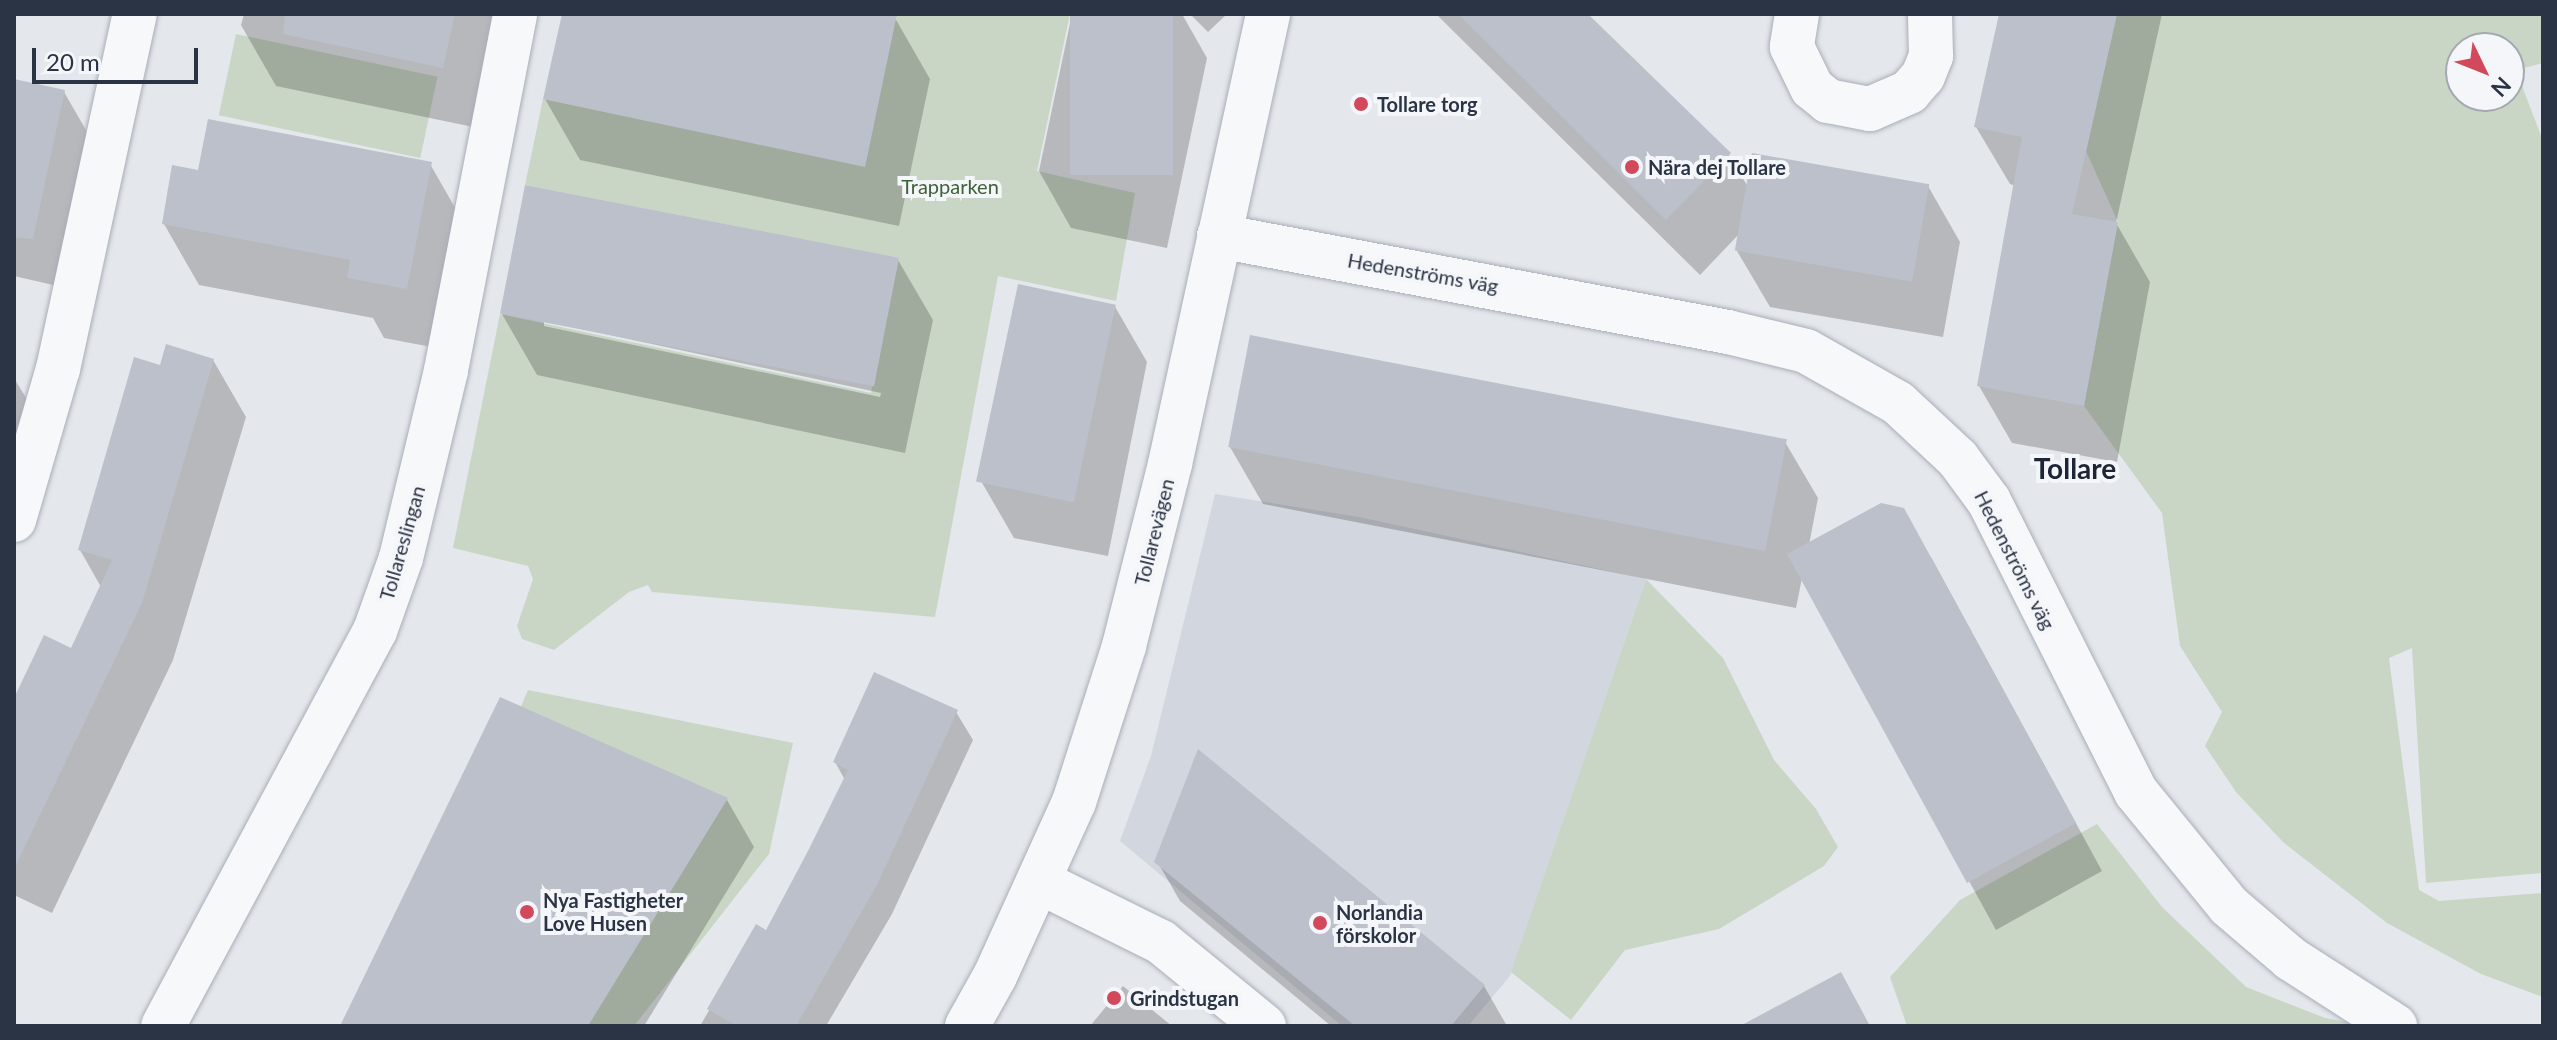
<!DOCTYPE html>
<meta charset="utf-8">
<style>
body{margin:0}
#map{position:relative;width:2557px;height:1040px;overflow:hidden;background:#e4e7ec;font-family:Lato,sans-serif}
div>[style]{position:absolute}
.built>*{inset:0;background:#d2d6de}
.green>*{inset:0;background:#c9d6c5;transform-origin:0 0}
.shadow>*{inset:0;background:#0003}
.building>*{inset:0;background:#bbc0ca;transform-origin:0 0}
.roads{filter:drop-shadow(0 0 2px #a9aeb7) drop-shadow(0 0 2px #a9aeb7)}
.minor>*{height:44px;margin:-22px;padding:0 22px;transform-origin:22px;border-radius:22px;background:#f7f8fa}
.dots>*{width:22px;height:22px;translate:-50% -50%;box-sizing:border-box;border:4px solid #f4f6f9;border-radius:50%}
span{translate:-50% -50%;white-space:nowrap;text-align:center;line-height:1.15;-webkit-text-stroke:8px #f4f6f9;paint-order:stroke}
.poi-label{font-size:20px;color:#2b3445;font-weight:700}
.left{translate:0 -50%;text-align:left}
.park-label{font-size:20px;color:#3f6138}
.street-label{font-size:20px;color:#2b3445}
.district-label{font-size:28px;color:#1d2536;font-weight:700}
.frame{position:absolute;inset:0;border:16px solid #2b3445;pointer-events:none}
.north{position:absolute;left:2445px;top:32px;width:80px;height:80px;box-sizing:border-box;background:#f4f6f9;border:2px solid #a4a8b1;border-radius:50%;rotate:133deg;font-size:22px;font-weight:700;line-height:32px;text-align:center;color:#2b3445}
.north::after{content:'';display:block;margin:auto;width:28px;height:36px;background:#d1495b;clip-path:polygon(50% 0,100% 100%,50% 72%,0 100%)}
.scale{position:absolute;left:32px;top:48px;width:166px;height:36px;box-sizing:border-box;border:4px solid #2b3445;border-top:0;padding-left:10px;font-size:24px;line-height:28px;white-space:nowrap;color:#2b3445;-webkit-text-stroke:6px #f4f6f9;paint-order:stroke}
</style>
<div id="map">
<div class="built">
<div style="clip-path:polygon(1215px 494px,1359px 517px,1646px 579px,1510px 976px,1468px 1026px,1342px 1026px,1120px 841px,1151px 756px)"></div>
</div>
<div class="green">
<div style="clip-path:polygon(884px 14px,1070px 14px,1037px 171px,1135px 193px,1116px 301px,998px 276px,935px 617px,652px 592px,648px 585px,629px 592px,554px 650px,522px 639px,517px 626px,533px 579px,528px 566px,453px 548px,500px 314px,871px 393px,899px 258px,525px 185px,543px 99px,865px 166px,896px 17px)"></div>
<div style="clip-path:polygon(evenodd,2117px 14px,2543px 14px,2543px 63px,2516px 70px,2543px 141px,2543px 873px,2426px 883px,2412px 648px,2389px 658px,2419px 890px,2439px 901px,2543px 893px,2543px 997px,2481px 974px,2387px 923px,2284px 843px,2236px 792px,2205px 746px,2222px 712px,2180px 646px,2162px 513px,2084px 406px,2118px 222px,2086px 151px,2117px 14px,2461px 48px,2509px 48px,2509px 96px,2461px 96px,2461px 48px)"></div>
<div style="left:236px;top:34px;width:206px;height:83px;rotate:12deg"></div>
<div style="clip-path:polygon(1646px 579px,1723px 658px,1774px 760px,1816px 809px,1838px 847px,1824px 866px,1719px 929px,1625px 950px,1571px 1020px,1511px 972px)"></div>
<div style="clip-path:polygon(528px 690px,793px 743px,769px 854px,634px 1026px,354px 1026px,507px 739px)"></div>
<div style="clip-path:polygon(2097px 824px,2162px 907px,2246px 987px,2325px 1018px,2370px 1026px,1907px 1026px,1890px 977px,1960px 900px)"></div>
</div>
<div class="shadow">
<div style="clip-path:polygon(244px 14px,502px 14px,478px 128px,276px 86px,241px 25px)"></div>
<div style="clip-path:polygon(564px 14px,874px 14px,895px 18px,930px 79px,899px 226px,580px 160px,545px 99px)"></div>
<div style="clip-path:polygon(1072px 14px,1182px 14px,1207px 58px,1167px 248px,1071px 228px,1039px 171px)"></div>
<div style="clip-path:polygon(1190px 14px,1227px 14px,1208px 32px)"></div>
<div style="clip-path:polygon(1436px 14px,1585px 14px,1729px 155px,1748px 187px,1928px 186px,1960px 242px,1943px 337px,1770px 307px,1737px 251px,1740px 233px,1700px 275px)"></div>
<div style="clip-path:polygon(2001px 14px,2162px 14px,2116px 223px,2150px 282px,2117px 462px,2012px 443px,1979px 386px,2016px 186px,2010px 184px,1976px 127px)"></div>
<div style="clip-path:polygon(14px 81px,64px 92px,97px 149px,66px 288px,14px 276px)"></div>
<div style="clip-path:polygon(430px 164px,465px 225px,442px 349px,384px 338px,373px 318px,199px 285px,164px 224px,200px 172px)"></div>
<div style="clip-path:polygon(evenodd,898px 260px,933px 320px,905px 453px,537px 375px,502px 314px,898px 260px,544px 321px,881px 393px,880px 397px,544px 326px,544px 321px)"></div>
<div style="clip-path:polygon(1114px 305px,1147px 362px,1108px 556px,1014px 538px,981px 481px)"></div>
<div style="clip-path:polygon(213px 360px,246px 417px,173px 660px,52px 913px,14px 895px,14px 702px,72px 650px,101px 587px,80px 550px,162px 367px)"></div>
<div style="clip-path:polygon(14px 378px,28px 401px,14px 446px)"></div>
<div style="clip-path:polygon(1785px 442px,1818px 498px,1809px 545px,1931px 557px,2102px 871px,1996px 930px,1802px 578px,1796px 608px,1263px 504px,1230px 447px)"></div>
<div style="clip-path:polygon(956px 712px,973px 740px,892px 914px,826px 1026px,700px 1026px,757px 927px,767px 933px,845px 780px,835px 762px)"></div>
<div style="clip-path:polygon(727px 800px,754px 847px,644px 1026px,343px 1026px)"></div>
<div style="clip-path:polygon(1157px 861px,1484px 986px,1507px 1026px,1331px 1026px,1180px 901px)"></div>
<div style="clip-path:polygon(1123px 986px,1172px 1026px,1090px 1026px)"></div>
</div>
<div class="building">
<div style="clip-path:polygon(285px 14px,455px 14px,443px 68px,283px 34px)"></div>
<div style="clip-path:polygon(562px 14px,897px 14px,865px 167px,543px 99px)"></div>
<div style="left:1070px;top:14px;width:103px;height:161px"></div>
<div style="clip-path:polygon(1458px 14px,1588px 14px,1731px 153px,1666px 220px)"></div>
<div style="clip-path:polygon(1999px 14px,2117px 14px,2072px 214px,2118px 222px,2084px 406px,1977px 386px,2022px 137px,1974px 127px)"></div>
<div style="clip-path:polygon(14px 79px,65px 90px,33px 239px,14px 237px)"></div>
<div style="clip-path:polygon(208px 119px,432px 162px,407px 289px,347px 278px,350px 260px,162px 224px,172px 165px,198px 170px)"></div>
<div style="left:1752px;top:153px;width:180px;height:99px;rotate:10deg"></div>
<div style="left:525px;top:185px;width:381px;height:131px;rotate:11deg"></div>
<div style="left:1018px;top:284px;width:100px;height:202px;rotate:12deg"></div>
<div style="left:1250px;top:335px;width:547px;height:114px;rotate:11deg"></div>
<div style="clip-path:polygon(166px 344px,214px 359px,142px 603px,14px 869px,14px 698px,44px 635px,71px 648px,112px 560px,78px 550px,134px 357px,160px 365px)"></div>
<div style="clip-path:polygon(1881px 503px,1904px 508px,2076px 823px,1967px 883px,1787px 554px)"></div>
<div style="clip-path:polygon(874px 672px,958px 710px,877px 885px,796px 1026px,737px 1026px,707px 1009px,756px 924px,766px 930px,808px 851px,848px 770px,833px 762px)"></div>
<div style="clip-path:polygon(500px 697px,728px 798px,588px 1026px,340px 1026px)"></div>
<div style="clip-path:polygon(1198px 749px,1485px 985px,1451px 1026px,1355px 1026px,1154px 862px)"></div>
<div style="clip-path:polygon(1841px 972px,1870px 1026px,1740px 1026px)"></div>
</div>
<div class="roads">
<div class="minor">
<div style="left:1797px;top:14px;width:33px;rotate:99deg"></div>
<div style="left:1792px;top:47px;width:46px;rotate:64deg"></div>
<div style="left:1812px;top:88px;width:21px;rotate:39deg"></div>
<div style="left:1828px;top:101px;width:43px;rotate:10.8deg"></div>
<div style="left:1870px;top:109px;width:43px;rotate:-23.6deg"></div>
<div style="left:1909px;top:92px;width:21px;rotate:-49deg"></div>
<div style="left:1923px;top:76px;width:22px;rotate:-68deg"></div>
<div style="left:1931px;top:56px;width:42px;rotate:-91.4deg"></div>
<div style="left:1219px;top:236px;width:518px;rotate:10.68deg"></div>
<div style="left:1728px;top:332px;width:80px;rotate:13.7deg"></div>
<div style="left:1806px;top:351px;width:106px;rotate:29.5deg"></div>
<div style="left:1898px;top:403px;width:82px;rotate:43deg"></div>
<div style="left:1958px;top:459px;width:52px;rotate:53.6deg"></div>
<div style="left:1989px;top:501px;width:326px;rotate:63.2deg"></div>
<div style="left:2136px;top:792px;width:147px;rotate:50.8deg"></div>
<div style="left:2229px;top:906px;width:82px;rotate:40.5deg"></div>
<div style="left:2291px;top:959px;width:124px;rotate:32.8deg"></div>
<div style="left:14px;top:520px;width:157px;rotate:-73.8deg"></div>
<div style="left:58px;top:369px;width:363px;rotate:-77.8deg"></div>
<div style="left:1040px;top:882px;width:135px;rotate:26.4deg"></div>
<div style="left:1161px;top:942px;width:133px;rotate:39.2deg"></div>
<div style="left:163px;top:1026px;width:448px;rotate:-61.8deg"></div>
<div style="left:375px;top:631px;width:77px;rotate:-70.4deg"></div>
<div style="left:401px;top:558px;width:193px;rotate:-76.5deg"></div>
<div style="left:446px;top:370px;width:363px;rotate:-79deg"></div>
<div style="left:967px;top:1026px;width:57px;rotate:-60.8deg"></div>
<div style="left:995px;top:976px;width:191px;rotate:-65.6deg"></div>
<div style="left:1074px;top:802px;width:164px;rotate:-72.2deg"></div>
<div style="left:1124px;top:646px;width:188px;rotate:-75.8deg"></div>
<div style="left:1170px;top:464px;width:461px;rotate:-77.7deg"></div>
</div>
</div>
<div class="dots">
<div style="left:1361px;top:104px;background:#d1495b"></div>
<div style="left:1632px;top:167px;background:#d1495b"></div>
<div style="left:527px;top:912px;background:#d1495b"></div>
<div style="left:1320px;top:923px;background:#d1495b"></div>
<div style="left:1114px;top:998px;background:#d1495b"></div>
</div>
<div class="poi-label">
<span class="left" style="left:1377px;top:104px">Tollare torg</span>
<span class="left" style="left:1648px;top:167px">Nära dej Tollare</span>
<span class="left" style="left:543px;top:912px">Nya Fastigheter<br>Love Husen</span>
<span class="left" style="left:1336px;top:924px">Norlandia<br>förskolor</span>
<span class="left" style="left:1130px;top:998px">Grindstugan</span>
</div>
<div class="park-label">
<span style="left:950px;top:186px">Trapparken</span>
</div>
<div class="street-label">
<span style="left:1423px;top:273px;rotate:10deg">Hedenströms väg</span>
<span style="left:1154px;top:532px;rotate:-76deg">Tollarevägen</span>
<span style="left:402px;top:543px;rotate:-74deg">Tollareslingan</span>
<span style="left:2015px;top:560px;rotate:63deg">Hedenströms väg</span>
</div>
<div class="district-label">
<span style="left:2075px;top:468px">Tollare</span>
</div>
<div class="frame"></div>
<div class="north">N</div>
<div class="scale">20 m</div>
</div>
